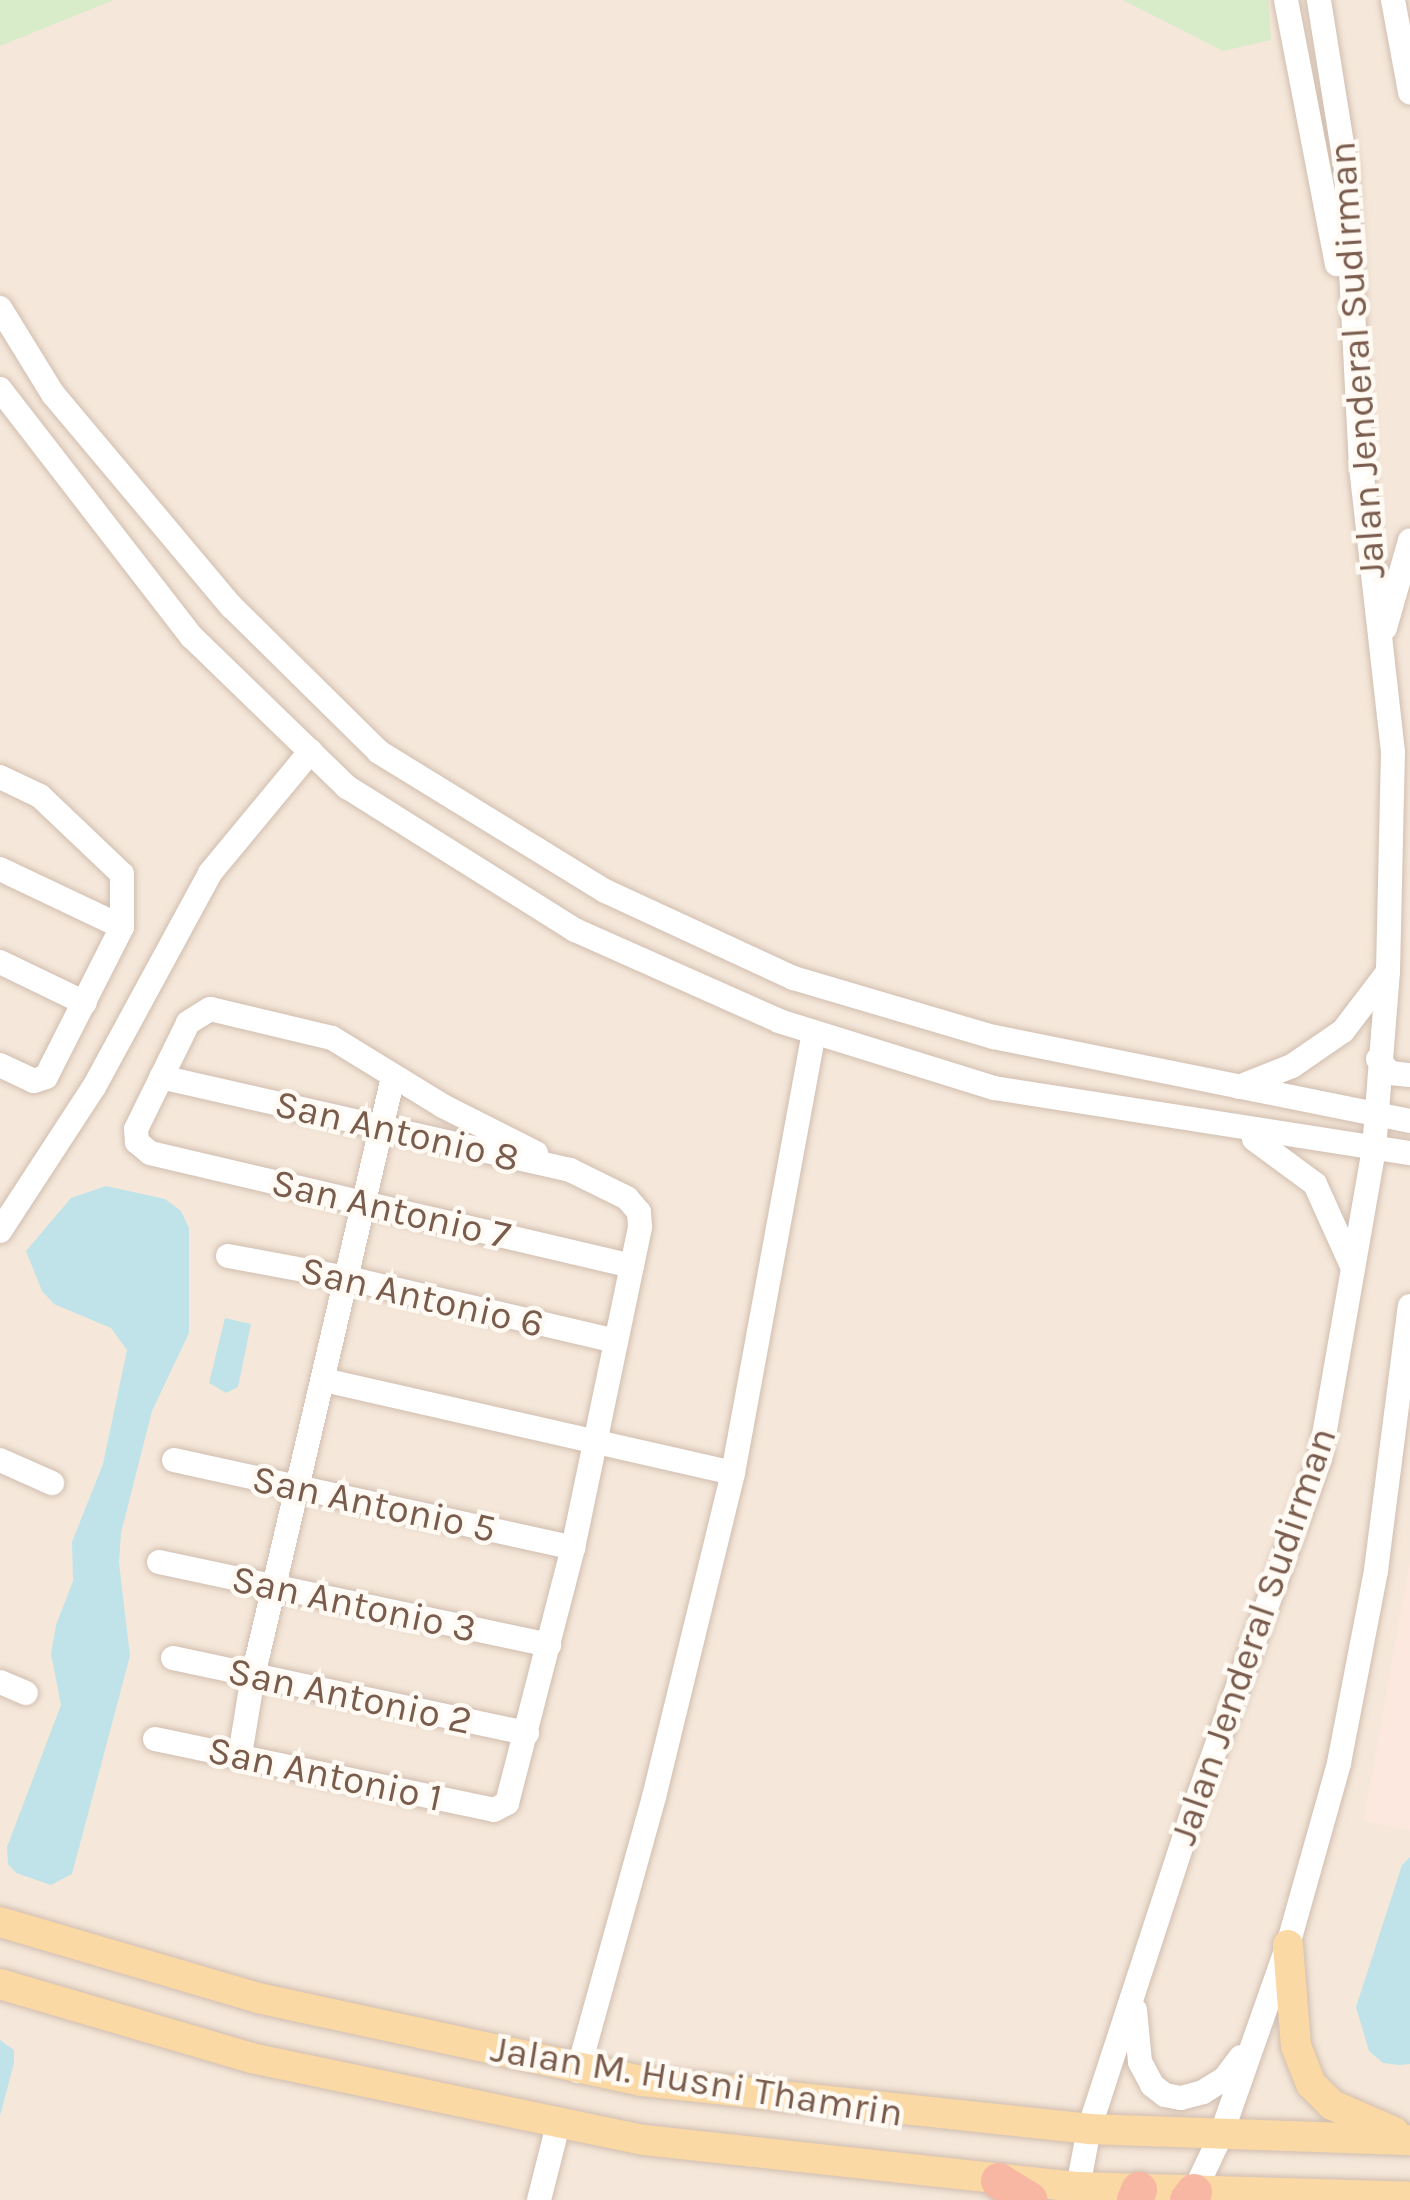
<!DOCTYPE html>
<style>
body{margin:0}
#map{position:relative;width:1410px;height:2200px;overflow:hidden;background:#fdf6ec;font-family:Karla,sans-serif}
div>[style]{position:absolute}
.residential>*{inset:0;background:#f5e8da;transform-origin:0 0}
.commercial>*{inset:0;background:#fde8e0}
.green>*{inset:0;background:#d8ecc9}
.water>*{inset:0;background:#bfe3e8}
.roads{filter:drop-shadow(0 0 3px #d1beb0) drop-shadow(0 0 3px #d1beb0)}
.minor>*{height:24px;margin:-12px;padding:0 12px;transform-origin:12px;border-radius:12px;background:#fff}
.major>*{height:30px;margin:-15px;padding:0 15px;transform-origin:15px;border-radius:15px;background:#fbd9a5}
.highway>*{height:36px;margin:-18px;padding:0 18px;transform-origin:18px;border-radius:18px;background:#f7b7a3}
span{translate:-50% -50%;white-space:nowrap;text-align:center;line-height:1.15;-webkit-text-stroke:9px #fffaf3;paint-order:stroke}
.street-label{font-size:39px;color:#7a5c4d}
</style>
<div id="map">
<div class="residential">
<div style="left:0;top:0;width:1410px;height:2200px"></div>
</div>
<div class="commercial">
<div style="clip-path:polygon(1410px 1560px,1410px 1830px,1364px 1821px)"></div>
</div>
<div class="green">
<div style="clip-path:polygon(0 0,114px 0,0 46px)"></div>
<div style="clip-path:polygon(1123px 0,1268px 0,1271px 40px,1223px 51px)"></div>
</div>
<div class="water">
<div style="clip-path:polygon(106px 1186px,165px 1199px,181px 1211px,189px 1228px,189px 1333px,152px 1411px,121px 1533px,119px 1563px,130px 1656px,72px 1874px,51px 1885px,16px 1873px,8px 1864px,7px 1847px,61px 1705px,51px 1654px,56px 1625px,73px 1581px,72px 1542px,103px 1464px,127px 1350px,111px 1328px,54px 1304px,42px 1291px,26px 1251px,71px 1198px)"></div>
<div style="clip-path:polygon(225px 1318px,251px 1324px,238px 1387px,226px 1393px,209px 1383px)"></div>
<div style="clip-path:polygon(1410px 1857px,1410px 2064px,1400px 2065px,1383px 2063px,1369px 2051px,1356px 2007px,1402px 1865px)"></div>
<div style="clip-path:polygon(0 2040px,14px 2050px,14px 2063px,0 2116px)"></div>
</div>
<div class="roads">
<div class="minor">
<div style="left:1286px;top:0;width:269px;rotate:79.1deg"></div>
<div style="left:1393px;top:0;width:94px;rotate:79.5deg"></div>
<div style="left:0;top:308px;width:101px;rotate:58.4deg"></div>
<div style="left:53px;top:394px;width:278px;rotate:50deg"></div>
<div style="left:232px;top:607px;width:206px;rotate:44.6deg"></div>
<div style="left:379px;top:752px;width:265px;rotate:31.6deg"></div>
<div style="left:605px;top:891px;width:207px;rotate:24.8deg"></div>
<div style="left:793px;top:978px;width:209px;rotate:16.4deg"></div>
<div style="left:994px;top:1037px;width:424px;rotate:11.4deg"></div>
<div style="left:0;top:389px;width:314px;rotate:52.3deg"></div>
<div style="left:192px;top:637px;width:216px;rotate:44.1deg"></div>
<div style="left:347px;top:787px;width:269px;rotate:32.1deg"></div>
<div style="left:575px;top:930px;width:223px;rotate:24deg"></div>
<div style="left:779px;top:1021px;width:225px;rotate:17.3deg"></div>
<div style="left:994px;top:1088px;width:421px;rotate:8.9deg"></div>
<div style="left:1385px;top:628px;width:91px;rotate:-74.1deg"></div>
<div style="left:0;top:777px;width:44px;rotate:25.4deg"></div>
<div style="left:40px;top:796px;width:113px;rotate:43.6deg"></div>
<div style="left:122px;top:874px;width:53px;rotate:90deg"></div>
<div style="left:122px;top:927px;width:168px;rotate:116.9deg"></div>
<div style="left:46px;top:1077px;width:13px;rotate:162deg"></div>
<div style="left:34px;top:1081px;width:38px;rotate:-155deg"></div>
<div style="left:0;top:869px;width:135px;rotate:25.4deg"></div>
<div style="left:0;top:962px;width:94px;rotate:25.8deg"></div>
<div style="left:1378px;top:1059px;width:18px;rotate:49deg"></div>
<div style="left:1390px;top:1073px;width:20px;rotate:6deg"></div>
<div style="left:1239px;top:1087px;width:57px;rotate:-21.6deg"></div>
<div style="left:1292px;top:1066px;width:62px;rotate:-34.5deg"></div>
<div style="left:1343px;top:1031px;width:74px;rotate:-52.7deg"></div>
<div style="left:1254px;top:1139px;width:76px;rotate:36.4deg"></div>
<div style="left:1315px;top:1184px;width:92px;rotate:65.7deg"></div>
<div style="left:536px;top:1153px;width:104px;rotate:-153.2deg"></div>
<div style="left:443px;top:1106px;width:130px;rotate:-148.5deg"></div>
<div style="left:332px;top:1038px;width:125px;rotate:-166.6deg"></div>
<div style="left:210px;top:1009px;width:26px;rotate:148deg"></div>
<div style="left:188px;top:1023px;width:118px;rotate:116.1deg"></div>
<div style="left:136px;top:1129px;width:13px;rotate:86deg"></div>
<div style="left:137px;top:1142px;width:17px;rotate:40deg"></div>
<div style="left:150px;top:1153px;width:495px;rotate:13.2deg"></div>
<div style="left:0;top:1231px;width:172px;rotate:-56.9deg"></div>
<div style="left:94px;top:1087px;width:243px;rotate:-61.5deg"></div>
<div style="left:210px;top:873px;width:158px;rotate:-50.4deg"></div>
<div style="left:228px;top:1256px;width:121px;rotate:10.5deg"></div>
<div style="left:347px;top:1278px;width:276px;rotate:13.2deg"></div>
<div style="left:324px;top:1380px;width:419px;rotate:12.8deg"></div>
<div style="left:0;top:1460px;width:57px;rotate:23.9deg"></div>
<div style="left:174px;top:1460px;width:409px;rotate:12.4deg"></div>
<div style="left:159px;top:1562px;width:399px;rotate:12deg"></div>
<div style="left:173px;top:1658px;width:362px;rotate:12deg"></div>
<div style="left:0;top:1682px;width:28px;rotate:23deg"></div>
<div style="left:155px;top:1739px;width:346px;rotate:11.8deg"></div>
<div style="left:494px;top:1810px;width:15px;rotate:-28deg"></div>
<div style="left:507px;top:1803px;width:263px;rotate:-75.5deg"></div>
<div style="left:573px;top:1548px;width:328px;rotate:-78.2deg"></div>
<div style="left:640px;top:1227px;width:15px;rotate:-94deg"></div>
<div style="left:639px;top:1212px;width:18px;rotate:-131deg"></div>
<div style="left:627px;top:1198px;width:64px;rotate:-153.8deg"></div>
<div style="left:570px;top:1170px;width:419px;rotate:-167.2deg"></div>
<div style="left:240px;top:1755px;width:80px;rotate:-80.7deg"></div>
<div style="left:253px;top:1676px;width:615px;rotate:-76.84deg"></div>
<div style="left:1135px;top:2010px;width:52px;rotate:84.5deg"></div>
<div style="left:1140px;top:2062px;width:26px;rotate:62deg"></div>
<div style="left:1152px;top:2085px;width:16px;rotate:38deg"></div>
<div style="left:1165px;top:2095px;width:16px;rotate:11deg"></div>
<div style="left:1181px;top:2098px;width:23px;rotate:-15deg"></div>
<div style="left:1203px;top:2092px;width:26px;rotate:-32deg"></div>
<div style="left:1225px;top:2078px;width:26px;rotate:-53deg"></div>
<div style="left:578px;top:2071px;width:284px;rotate:-74.5deg"></div>
<div style="left:654px;top:1797px;width:333px;rotate:-76.3deg"></div>
<div style="left:733px;top:1473px;width:448px;rotate:-79.6deg"></div>
<div style="left:1078px;top:2187px;width:59px;rotate:-79.3deg"></div>
<div style="left:1089px;top:2129px;width:331px;rotate:-71.9deg"></div>
<div style="left:1192px;top:1814px;width:378px;rotate:-70.2deg"></div>
<div style="left:1320px;top:1458px;width:314px;rotate:-80.1deg"></div>
<div style="left:1374px;top:1149px;width:179px;rotate:-85.5deg"></div>
<div style="left:1388px;top:971px;width:219px;rotate:-88.7deg"></div>
<div style="left:1393px;top:752px;width:287px;rotate:-96.4deg"></div>
<div style="left:1361px;top:467px;width:298px;rotate:-92.9deg"></div>
<div style="left:1346px;top:169px;width:171px;rotate:-99.1deg"></div>
<div style="left:1194px;top:2192px;width:63px;rotate:-64.7deg"></div>
<div style="left:1221px;top:2135px;width:201px;rotate:-70.6deg"></div>
<div style="left:1288px;top:1945px;width:189px;rotate:-74.3deg"></div>
<div style="left:1339px;top:1763px;width:197px;rotate:-79.1deg"></div>
<div style="left:1376px;top:1570px;width:266px;rotate:-82.7deg"></div>
<div style="left:539px;top:2200px;width:77px;rotate:-75.8deg"></div>
</div>
<div class="major">
<div style="left:0;top:1922px;width:269px;rotate:16.4deg"></div>
<div style="left:258px;top:1998px;width:392px;rotate:12.2deg"></div>
<div style="left:641px;top:2081px;width:451px;rotate:6.1deg"></div>
<div style="left:1089px;top:2129px;width:321px;rotate:2deg"></div>
<div style="left:1288px;top:1945px;width:101px;rotate:85.5deg"></div>
<div style="left:1296px;top:2046px;width:41px;rotate:68.5deg"></div>
<div style="left:1311px;top:2084px;width:30px;rotate:45deg"></div>
<div style="left:1332px;top:2105px;width:68px;rotate:23.5deg"></div>
<div style="left:0;top:1984px;width:262px;rotate:16.4deg"></div>
<div style="left:251px;top:2058px;width:401px;rotate:11.8deg"></div>
<div style="left:644px;top:2140px;width:437px;rotate:6.2deg"></div>
<div style="left:1078px;top:2187px;width:332px;rotate:1.7deg"></div>
</div>
<div class="highway">
<div style="left:999px;top:2181px;width:36px;rotate:32deg"></div>
<div style="left:1135px;top:2200px;width:11px;rotate:-68deg"></div>
<div style="left:1188px;top:2200px;width:10px;rotate:-53deg"></div>
</div>
</div>
<div class="street-label">
<span style="left:1357px;top:360px;rotate:-94deg">Jalan Jenderal Sudirman</span>
<span style="left:397px;top:1131px;rotate:13deg">San Antonio 8</span>
<span style="left:391px;top:1209px;rotate:13deg">San Antonio 7</span>
<span style="left:422px;top:1297px;rotate:13deg">San Antonio 6</span>
<span style="left:374px;top:1504px;rotate:12deg">San Antonio 5</span>
<span style="left:354px;top:1604px;rotate:12deg">San Antonio 3</span>
<span style="left:1253px;top:1636px;rotate:-71deg">Jalan Jenderal Sudirman</span>
<span style="left:350px;top:1696px;rotate:12deg">San Antonio 2</span>
<span style="left:325px;top:1774px;rotate:12deg">San Antonio 1</span>
<span style="left:697px;top:2081px;rotate:9deg">Jalan M. Husni Thamrin</span>
</div>
</div>
